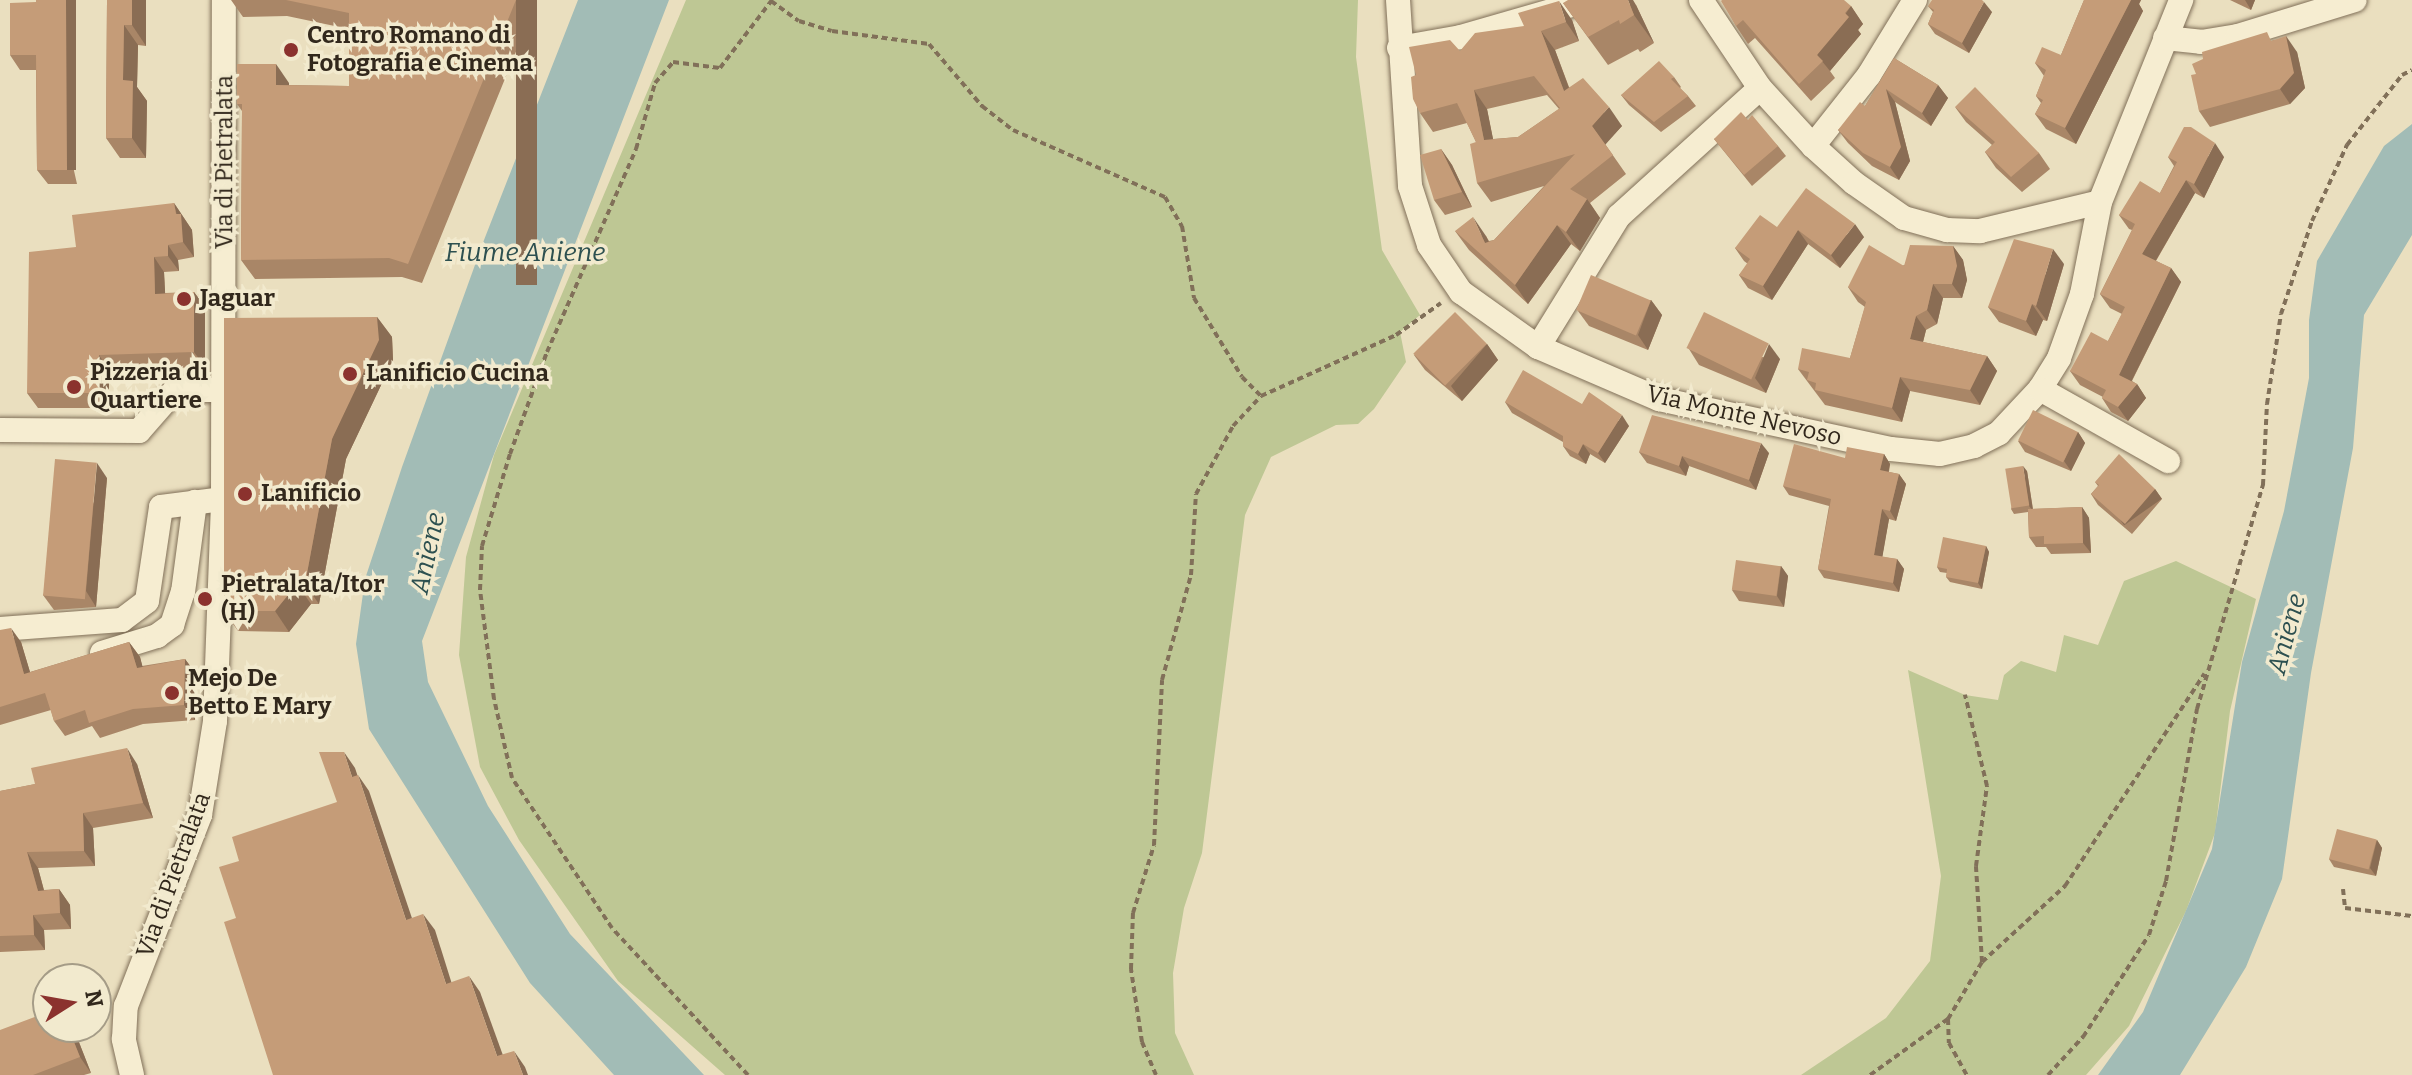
<!DOCTYPE html>
<style>
body{margin:0}
#map{position:relative;width:2412px;height:1075px;overflow:hidden;background:#eadfbf;font-family:Bitter,serif}
div>[style]{position:absolute}
.green>*{inset:0;background:#bec794}
.water>*{inset:0;background:#a2bcb6}
.path>*{height:4px;margin-top:-2px;transform-origin:0;background:repeating-linear-gradient(90deg,#817059 0 6px,transparent 0 10px)}
.roads{filter:drop-shadow(0 0 2px #817059) drop-shadow(0 0 2px #817059)}
.minor>*{height:24px;margin:-12px;padding:0 12px;transform-origin:12px;border-radius:12px;background:#f6edd1}
.wall>*{inset:0;background:#a98667}
.shaded-wall>*{inset:0;background:#8a6d54;transform-origin:0 0}
.building>*{inset:0;background:#c59c78;transform-origin:0 0}
.dots>*{width:22px;height:22px;translate:-50% -50%;box-sizing:border-box;border:4px solid #f2eace;border-radius:50%}
span{translate:-50% -50%;white-space:nowrap;text-align:center;line-height:1.15;-webkit-text-stroke:7px #f2eace;paint-order:stroke}
.poi-label{font-size:24px;color:#32281c;font-weight:700}
.left{translate:0 -50%;text-align:left}
.street-label{font-size:24px;color:#32281c}
.water-label{font-size:26px;color:#2d5050;font-style:italic}
.north{position:absolute;left:32px;top:963px;width:80px;height:80px;box-sizing:border-box;background:#f2eace;border:2px solid #a59c87;border-radius:50%;rotate:79deg;font-size:22px;font-weight:700;line-height:32px;text-align:center;color:#32281c}
.north::after{content:'';display:block;margin:auto;width:28px;height:36px;background:#8b322e;clip-path:polygon(50% 0,100% 100%,50% 72%,0 100%)}
</style>
<div id="map">
<div class="green">
<div style="clip-path:polygon(686px 0,1358px 0,1356px 57px,1382px 250px,1420px 315px,1400px 332px,1406px 362px,1374px 409px,1358px 424px,1336px 425px,1271px 457px,1245px 515px,1202px 853px,1184px 908px,1173px 973px,1175px 1033px,1194px 1075px,725px 1075px,618px 981px,519px 840px,480px 767px,459px 655px,466px 557px,494px 455px)"></div>
<div style="clip-path:polygon(2176px 561px,2256px 599px,2230px 711px,2215px 833px,2186px 911px,2129px 1026px,2086px 1075px,1801px 1075px,1886px 1018px,1930px 961px,1941px 876px,1908px 670px,1965px 695px,1998px 700px,2004px 675px,2021px 661px,2056px 672px,2064px 635px,2098px 645px,2124px 581px)"></div>
</div>
<div class="water">
<div style="clip-path:polygon(578px 0,669px 0,422px 641px,428px 682px,488px 806px,570px 934px,704px 1075px,614px 1075px,530px 983px,369px 729px,356px 644px,365px 579px,402px 467px,484px 240px)"></div>
<div style="clip-path:polygon(2412px 124px,2412px 235px,2364px 315px,2353px 448px,2311px 673px,2282px 879px,2246px 967px,2180px 1075px,2098px 1075px,2143px 1012px,2212px 849px,2242px 662px,2284px 511px,2309px 378px,2309px 320px,2317px 261px,2384px 146px)"></div>
</div>
<div class="path">
<div style="left:771px;top:1px;width:34px;rotate:36deg"></div>
<div style="left:799px;top:21px;width:34px;rotate:17deg"></div>
<div style="left:832px;top:31px;width:98px;rotate:7.6deg"></div>
<div style="left:929px;top:44px;width:82px;rotate:49.5deg"></div>
<div style="left:982px;top:106px;width:39px;rotate:38deg"></div>
<div style="left:1013px;top:130px;width:166px;rotate:23.8deg"></div>
<div style="left:1165px;top:197px;width:34px;rotate:60deg"></div>
<div style="left:1182px;top:226px;width:73px;rotate:80.5deg"></div>
<div style="left:1194px;top:298px;width:92px;rotate:58.7deg"></div>
<div style="left:1242px;top:377px;width:27px;rotate:45deg"></div>
<div style="left:2343px;top:889px;width:19px;rotate:84deg"></div>
<div style="left:2345px;top:908px;width:67px;rotate:6.8deg"></div>
<div style="left:1982px;top:962px;width:113px;rotate:-42.5deg"></div>
<div style="left:2065px;top:886px;width:254px;rotate:-56.7deg"></div>
<div style="left:1948px;top:1019px;width:24px;rotate:88deg"></div>
<div style="left:1949px;top:1043px;width:37px;rotate:61deg"></div>
<div style="left:748px;top:1075px;width:200px;rotate:-132.8deg"></div>
<div style="left:612px;top:928px;width:180px;rotate:-123.7deg"></div>
<div style="left:512px;top:778px;width:81px;rotate:-102.8deg"></div>
<div style="left:494px;top:699px;width:110px;rotate:-97.3deg"></div>
<div style="left:480px;top:590px;width:44px;rotate:-87.4deg"></div>
<div style="left:482px;top:546px;width:96px;rotate:-73.1deg"></div>
<div style="left:510px;top:454px;width:109px;rotate:-70.1deg"></div>
<div style="left:547px;top:352px;width:222px;rotate:-66.3deg"></div>
<div style="left:636px;top:149px;width:69px;rotate:-73.9deg"></div>
<div style="left:655px;top:83px;width:28px;rotate:-49deg"></div>
<div style="left:673px;top:62px;width:47px;rotate:7.3deg"></div>
<div style="left:720px;top:68px;width:86px;rotate:-52.6deg"></div>
<div style="left:1156px;top:1075px;width:36px;rotate:-113deg"></div>
<div style="left:1142px;top:1042px;width:74px;rotate:-98.6deg"></div>
<div style="left:1131px;top:969px;width:56px;rotate:-88deg"></div>
<div style="left:1133px;top:913px;width:71px;rotate:-72.8deg"></div>
<div style="left:1154px;top:845px;width:165px;rotate:-87.2deg"></div>
<div style="left:1162px;top:680px;width:109px;rotate:-74.6deg"></div>
<div style="left:1191px;top:575px;width:81px;rotate:-86.5deg"></div>
<div style="left:1196px;top:494px;width:77px;rotate:-61.4deg"></div>
<div style="left:1233px;top:426px;width:41px;rotate:-47deg"></div>
<div style="left:1261px;top:396px;width:148px;rotate:-24.3deg"></div>
<div style="left:1396px;top:335px;width:55px;rotate:-35.4deg"></div>
<div style="left:1870px;top:1075px;width:96px;rotate:-35.7deg"></div>
<div style="left:1948px;top:1019px;width:66px;rotate:-59.2deg"></div>
<div style="left:1982px;top:962px;width:96px;rotate:-93.6deg"></div>
<div style="left:1976px;top:866px;width:81px;rotate:-82.2deg"></div>
<div style="left:1987px;top:786px;width:94px;rotate:-103.6deg"></div>
<div style="left:2048px;top:1075px;width:52px;rotate:-47.4deg"></div>
<div style="left:2083px;top:1037px;width:121px;rotate:-57.1deg"></div>
<div style="left:2149px;top:935px;width:57px;rotate:-72.5deg"></div>
<div style="left:2166px;top:881px;width:175px;rotate:-79.8deg"></div>
<div style="left:2197px;top:709px;width:234px;rotate:-73.6deg"></div>
<div style="left:2263px;top:485px;width:81px;rotate:-87.2deg"></div>
<div style="left:2267px;top:404px;width:91px;rotate:-81.2deg"></div>
<div style="left:2281px;top:314px;width:98px;rotate:-71.6deg"></div>
<div style="left:2312px;top:221px;width:84px;rotate:-65.3deg"></div>
<div style="left:2347px;top:145px;width:89px;rotate:-51.8deg"></div>
<div style="left:2402px;top:75px;width:11px;rotate:-27deg"></div>
</div>
<div class="roads">
<div class="minor">
<div style="left:1398px;top:0;width:186px;rotate:86.3deg"></div>
<div style="left:1410px;top:186px;width:62px;rotate:72.1deg"></div>
<div style="left:1429px;top:245px;width:57px;rotate:55.8deg"></div>
<div style="left:1461px;top:292px;width:95px;rotate:35.5deg"></div>
<div style="left:1538px;top:347px;width:132px;rotate:23.3deg"></div>
<div style="left:1659px;top:399px;width:237px;rotate:12.2deg"></div>
<div style="left:1891px;top:449px;width:49px;rotate:5.8deg"></div>
<div style="left:1940px;top:454px;width:35px;rotate:-13deg"></div>
<div style="left:1974px;top:446px;width:28px;rotate:-27deg"></div>
<div style="left:1999px;top:433px;width:60px;rotate:-47deg"></div>
<div style="left:2040px;top:389px;width:36px;rotate:-58deg"></div>
<div style="left:2059px;top:358px;width:68px;rotate:-70.2deg"></div>
<div style="left:2082px;top:294px;width:94px;rotate:-78.9deg"></div>
<div style="left:2100px;top:202px;width:218px;rotate:-68.1deg"></div>
<div style="left:1701px;top:0;width:106px;rotate:56.2deg"></div>
<div style="left:1760px;top:88px;width:79px;rotate:47.6deg"></div>
<div style="left:1813px;top:146px;width:55px;rotate:42.1deg"></div>
<div style="left:1854px;top:183px;width:61px;rotate:35deg"></div>
<div style="left:1904px;top:218px;width:45px;rotate:15.6deg"></div>
<div style="left:1947px;top:230px;width:33px;rotate:2deg"></div>
<div style="left:1980px;top:231px;width:123px;rotate:-13.6deg"></div>
<div style="left:2165px;top:38px;width:36px;rotate:6deg"></div>
<div style="left:2201px;top:42px;width:37px;rotate:-9deg"></div>
<div style="left:2238px;top:36px;width:122px;rotate:-17.1deg"></div>
<div style="left:1399px;top:48px;width:63px;rotate:-10.1deg"></div>
<div style="left:1461px;top:37px;width:133px;rotate:-16.1deg"></div>
<div style="left:1813px;top:146px;width:90px;rotate:-51.7deg"></div>
<div style="left:1869px;top:75px;width:88px;rotate:-58.5deg"></div>
<div style="left:1538px;top:347px;width:154px;rotate:-58.3deg"></div>
<div style="left:1619px;top:216px;width:190px;rotate:-42.2deg"></div>
<div style="left:2040px;top:389px;width:147px;rotate:29.4deg"></div>
<div style="left:0;top:430px;width:139px;rotate:0.4deg"></div>
<div style="left:139px;top:431px;width:55px;rotate:-48.7deg"></div>
<div style="left:175px;top:390px;width:49px"></div>
<div style="left:0;top:629px;width:122px;rotate:-4.2deg"></div>
<div style="left:122px;top:620px;width:31px;rotate:-37deg"></div>
<div style="left:147px;top:601px;width:95px;rotate:-81.5deg"></div>
<div style="left:161px;top:507px;width:63px;rotate:-7.4deg"></div>
<div style="left:102px;top:653px;width:58px;rotate:-17.2deg"></div>
<div style="left:157px;top:636px;width:19px;rotate:-36deg"></div>
<div style="left:172px;top:625px;width:35px;rotate:-72deg"></div>
<div style="left:183px;top:592px;width:91px;rotate:-82.4deg"></div>
<div style="left:132px;top:1075px;width:37px;rotate:-103deg"></div>
<div style="left:124px;top:1039px;width:33px;rotate:-87deg"></div>
<div style="left:126px;top:1006px;width:205px;rotate:-68.8deg"></div>
<div style="left:200px;top:815px;width:95px;rotate:-80.9deg"></div>
<div style="left:215px;top:721px;width:222px;rotate:-87.9deg"></div>
<div style="left:223px;top:499px;width:499px;rotate:-89.9deg"></div>
</div>
</div>
<div class="wall">
<div style="clip-path:polygon(107px 0,146px 0,146px 46px,138px 45px,137px 87px,147px 101px,146px 158px,120px 158px,106px 138px)"></div>
<div style="clip-path:polygon(231px 0,537px 0,422px 283px,402px 277px,255px 279px,241px 260px,242px 111px,237px 104px,289px 83px,289px 85px,349px 86px,349px 29px,287px 16px,243px 17px)"></div>
<div style="clip-path:polygon(1722px 0,1851px 6px,1863px 24px,1858px 30px,1861px 34px,1830px 71px,1835px 78px,1811px 101px,1755px 38px,1748px 44px,1736px 26px)"></div>
<div style="clip-path:polygon(2084px 0,2141px 0,2139px 4px,2143px 11px,2076px 144px,2046px 129px,2035px 114px,2041px 103px,2036px 96px,2044px 76px,2035px 63px,2061px 55px)"></div>
<div style="clip-path:polygon(2230px 0,2255px 0,2251px 10px)"></div>
<div style="clip-path:polygon(36px 2px,77px 184px,48px 184px,37px 170px,36px 70px,20px 70px,10px 55px)"></div>
<div style="clip-path:polygon(1563px 3px,1636px 5px,1654px 43px,1640px 52px,1638px 49px,1608px 65px)"></div>
<div style="clip-path:polygon(1928px 6px,1992px 12px,1969px 53px,1935px 34px,1928px 24px,1933px 12px)"></div>
<div style="clip-path:polygon(evenodd,1572px 20px,1579px 41px,1555px 50px,1569px 87px,1622px 126px,1605px 144px,1626px 174px,1590px 203px,1600px 218px,1580px 251px,1571px 244px,1528px 304px,1469px 250px,1455px 231px,1486px 236px,1489px 241px,1494px 240px,1544px 186px,1491px 202px,1477px 183px,1476px 142px,1467px 123px,1433px 132px,1420px 113px,1460px 51px,1572px 20px,1547px 95px,1559px 109px,1518px 137px,1493px 139px,1487px 109px,1547px 95px)"></div>
<div style="clip-path:polygon(2274px 40px,2297px 52px,2305px 88px,2290px 104px,2210px 127px,2199px 111px,2196px 74px)"></div>
<div style="clip-path:polygon(1894px 58px,1938px 85px,1948px 98px,1931px 126px,1895px 102px,1910px 161px,1899px 180px,1872px 166px,1848px 143px,1838px 130px,1865px 106px)"></div>
<div style="clip-path:polygon(1674px 77px,1681px 87px,1680px 88px,1688px 96px,1696px 106px,1661px 132px,1629px 105px,1621px 95px)"></div>
<div style="clip-path:polygon(1955px 107px,2039px 153px,2050px 169px,2022px 192px,1996px 168px,1985px 152px,1992px 145px,1966px 122px)"></div>
<div style="clip-path:polygon(1748px 120px,1778px 146px,1786px 156px,1752px 186px,1714px 139px)"></div>
<div style="clip-path:polygon(1441px 149px,1452px 165px,1472px 207px,1445px 215px,1434px 200px)"></div>
<div style="clip-path:polygon(2168px 157px,2224px 157px,2204px 198px,2195px 193px,2156px 261px,2171px 268px,2181px 282px,2132px 381px,2137px 384px,2146px 398px,2128px 421px,2111px 412px,2102px 398px,2103px 397px,2080px 385px,2070px 371px,2108px 341px,2122px 314px,2110px 308px,2100px 294px,2132px 230px,2129px 229px,2119px 215px,2160px 193px,2174px 166px)"></div>
<div style="clip-path:polygon(174px 203px,192px 230px,194px 257px,178px 260px,179px 271px,164px 272px,165px 293px,194px 292px,205px 307px,205px 367px,109px 370px,109px 408px,38px 408px,27px 393px,76px 247px)"></div>
<div style="clip-path:polygon(1777px 227px,1864px 237px,1840px 268px,1808px 244px,1772px 300px,1748px 288px,1739px 275px,1748px 264px,1744px 261px,1735px 248px)"></div>
<div style="clip-path:polygon(1953px 246px,1963px 260px,1967px 280px,1962px 298px,1943px 298px,1937px 324px,1926px 330px,1923px 342px,1987px 356px,1997px 371px,1980px 405px,1910px 391px,1902px 422px,1825px 405px,1798px 369px,1850px 358px,1865px 307px,1858px 302px,1848px 287px)"></div>
<div style="clip-path:polygon(2064px 264px,2047px 321px,2043px 320px,2036px 336px,1999px 322px,1988px 307px)"></div>
<div style="clip-path:polygon(1651px 300px,1662px 315px,1648px 350px,1589px 326px,1578px 311px)"></div>
<div style="clip-path:polygon(377px 317px,392px 337px,393px 360px,346px 459px,319px 604px,311px 604px,289px 632px,238px 631px,224px 611px)"></div>
<div style="clip-path:polygon(1487px 344px,1498px 360px,1462px 401px,1425px 370px,1414px 355px)"></div>
<div style="clip-path:polygon(1689px 349px,1780px 359px,1766px 393px,1699px 365px)"></div>
<div style="clip-path:polygon(1505px 402px,1582px 404px,1629px 426px,1605px 463px,1590px 454px,1586px 464px,1570px 456px,1563px 446px,1563px 442px,1512px 413px)"></div>
<div style="clip-path:polygon(2078px 432px,2085px 443px,2071px 471px,2025px 452px,2018px 441px)"></div>
<div style="clip-path:polygon(1639px 452px,1769px 453px,1756px 490px,1689px 466px,1686px 476px,1647px 463px)"></div>
<div style="clip-path:polygon(1884px 454px,1890px 464px,1889px 472px,1899px 474px,1906px 484px,1896px 521px,1889px 519px,1882px 557px,1897px 559px,1904px 569px,1899px 592px,1824px 578px,1818px 569px,1829px 506px,1789px 495px,1783px 486px,1845px 458px)"></div>
<div style="clip-path:polygon(2027px 471px,2033px 509px,2082px 507px,2089px 518px,2091px 553px,2051px 554px,2046px 547px,2036px 547px,2029px 537px,2028px 512px,2014px 514px,2011px 509px)"></div>
<div style="clip-path:polygon(107px 478px,96px 607px,54px 610px,43px 595px)"></div>
<div style="clip-path:polygon(2095px 482px,2155px 489px,2162px 499px,2132px 534px,2098px 505px,2091px 494px,2098px 486px)"></div>
<div style="clip-path:polygon(1986px 546px,1989px 552px,1982px 589px,1950px 582px,1946px 577px,1947px 573px,1940px 572px,1937px 567px)"></div>
<div style="clip-path:polygon(1781px 566px,1788px 576px,1784px 607px,1739px 601px,1732px 590px)"></div>
<div style="clip-path:polygon(0 630px,21px 642px,30px 672px,129px 642px,140px 657px,142px 666px,185px 659px,196px 674px,195px 720px,143px 724px,100px 738px,92px 726px,65px 736px,54px 721px,51px 710px,0 725px)"></div>
<div style="clip-path:polygon(137px 764px,153px 818px,93px 828px,95px 866px,38px 868px,44px 890px,59px 889px,70px 905px,71px 929px,44px 930px,45px 950px,0 952px,0 791px)"></div>
<div style="clip-path:polygon(2377px 840px,2382px 848px,2376px 876px,2334px 867px,2329px 859px)"></div>
<div style="clip-path:polygon(73px 1027px,91px 1073px,84px 1075px,0 1075px)"></div>
</div>
<div class="shaded-wall">
<div style="left:66px;top:0;width:10px;height:170px"></div>
<div style="clip-path:polygon(132px 0,146px 0,146px 46px,132px 25px)"></div>
<div style="left:516px;top:0;width:21px;height:285px"></div>
<div style="clip-path:polygon(1628px 0,1633px 0,1636px 5px,1654px 43px,1634px 15px)"></div>
<div style="clip-path:polygon(2131px 0,2141px 0,2139px 4px,2143px 11px,2076px 144px,2065px 128px)"></div>
<div style="clip-path:polygon(2245px 0,2255px 0,2251px 10px)"></div>
<div style="clip-path:polygon(1559px 1px,1572px 20px,1579px 41px,1566px 22px)"></div>
<div style="clip-path:polygon(1984px 2px,1992px 12px,1969px 53px,1962px 43px)"></div>
<div style="clip-path:polygon(1851px 6px,1863px 24px,1858px 30px,1861px 34px,1830px 71px,1817px 55px)"></div>
<div style="clip-path:polygon(124px 25px,138px 45px,137px 87px,147px 101px,146px 158px,132px 138px,123px 80px)"></div>
<div style="clip-path:polygon(1541px 31px,1555px 50px,1577px 110px,1564px 91px)"></div>
<div style="clip-path:polygon(2286px 36px,2297px 52px,2305px 88px,2290px 104px,2280px 89px)"></div>
<div style="clip-path:polygon(276px 64px,289px 83px,289px 104px,276px 85px)"></div>
<div style="clip-path:polygon(1938px 85px,1948px 98px,1931px 126px,1922px 113px)"></div>
<div style="clip-path:polygon(1886px 89px,1895px 102px,1910px 161px,1899px 180px,1890px 167px)"></div>
<div style="clip-path:polygon(1474px 90px,1487px 109px,1497px 159px,1484px 140px)"></div>
<div style="clip-path:polygon(1609px 107px,1622px 126px,1605px 145px,1592px 126px)"></div>
<div style="clip-path:polygon(2215px 143px,2224px 157px,2204px 198px,2194px 184px)"></div>
<div style="clip-path:polygon(1441px 149px,1452px 165px,1472px 207px,1462px 192px)"></div>
<div style="clip-path:polygon(2186px 180px,2195px 193px,2152px 267px,2142px 254px)"></div>
<div style="clip-path:polygon(1587px 199px,1600px 218px,1580px 251px,1566px 232px)"></div>
<div style="clip-path:polygon(174px 203px,192px 230px,194px 257px,183px 242px)"></div>
<div style="clip-path:polygon(1473px 217px,1486px 236px,1498px 262px,1485px 243px)"></div>
<div style="clip-path:polygon(1855px 224px,1864px 237px,1840px 268px,1831px 255px)"></div>
<div style="clip-path:polygon(1557px 225px,1571px 244px,1528px 304px,1515px 285px)"></div>
<div style="clip-path:polygon(1798px 230px,1808px 244px,1772px 300px,1763px 286px)"></div>
<div style="clip-path:polygon(168px 245px,178px 260px,179px 271px,168px 256px)"></div>
<div style="clip-path:polygon(1953px 246px,1963px 260px,1967px 280px,1962px 298px,1952px 284px)"></div>
<div style="clip-path:polygon(2053px 249px,2064px 264px,2047px 321px,2036px 306px)"></div>
<div style="clip-path:polygon(154px 257px,164px 272px,166px 309px,155px 294px)"></div>
<div style="clip-path:polygon(2171px 268px,2181px 282px,2128px 388px,2119px 375px)"></div>
<div style="clip-path:polygon(1933px 284px,1943px 298px,1937px 324px,1927px 310px)"></div>
<div style="clip-path:polygon(194px 292px,205px 307px,205px 367px,194px 352px)"></div>
<div style="clip-path:polygon(1651px 300px,1662px 315px,1648px 350px,1638px 335px)"></div>
<div style="clip-path:polygon(2032px 304px,2043px 320px,2036px 336px,2026px 321px)"></div>
<div style="clip-path:polygon(1916px 316px,1926px 330px,1920px 354px,1910px 339px)"></div>
<div style="clip-path:polygon(377px 317px,392px 337px,393px 360px,346px 459px,319px 604px,305px 584px,332px 439px)"></div>
<div style="clip-path:polygon(1487px 344px,1498px 360px,1462px 401px,1451px 386px)"></div>
<div style="clip-path:polygon(1769px 344px,1780px 359px,1766px 393px,1755px 378px)"></div>
<div style="clip-path:polygon(99px 355px,109px 370px,109px 408px,98px 393px)"></div>
<div style="clip-path:polygon(1987px 356px,1997px 371px,1980px 405px,1970px 390px)"></div>
<div style="clip-path:polygon(1900px 377px,1910px 391px,1902px 422px,1892px 408px)"></div>
<div style="clip-path:polygon(2137px 384px,2146px 398px,2128px 421px,2118px 407px)"></div>
<div style="clip-path:polygon(1622px 415px,1629px 426px,1605px 463px,1598px 453px)"></div>
<div style="clip-path:polygon(2078px 432px,2085px 443px,2071px 471px,2064px 461px)"></div>
<div style="clip-path:polygon(1761px 443px,1769px 453px,1756px 490px,1749px 480px)"></div>
<div style="clip-path:polygon(1583px 444px,1590px 454px,1586px 464px,1578px 454px)"></div>
<div style="clip-path:polygon(1884px 454px,1890px 464px,1887px 479px,1880px 470px)"></div>
<div style="clip-path:polygon(1682px 456px,1689px 466px,1686px 476px,1679px 466px)"></div>
<div style="clip-path:polygon(97px 463px,107px 478px,96px 607px,86px 591px)"></div>
<div style="clip-path:polygon(2023px 466px,2027px 471px,2033px 511px,2029px 506px)"></div>
<div style="clip-path:polygon(1899px 474px,1906px 484px,1896px 521px,1890px 511px)"></div>
<div style="left:2155px;top:489px;width:12px;height:46px;rotate:55deg"></div>
<div style="clip-path:polygon(2082px 507px,2089px 518px,2091px 553px,2083px 543px)"></div>
<div style="clip-path:polygon(1882px 509px,1889px 519px,1881px 565px,1874px 555px)"></div>
<div style="clip-path:polygon(1986px 546px,1989px 552px,1982px 589px,1978px 583px)"></div>
<div style="clip-path:polygon(1897px 559px,1904px 569px,1899px 592px,1893px 583px)"></div>
<div style="clip-path:polygon(1781px 566px,1788px 576px,1784px 607px,1777px 596px)"></div>
<div style="clip-path:polygon(297px 584px,311px 604px,289px 632px,275px 611px)"></div>
<div style="clip-path:polygon(11px 628px,21px 642px,35px 689px,24px 674px)"></div>
<div style="clip-path:polygon(129px 642px,140px 657px,147px 683px,137px 668px)"></div>
<div style="clip-path:polygon(185px 659px,196px 674px,195px 720px,184px 705px)"></div>
<div style="clip-path:polygon(127px 748px,137px 764px,153px 818px,143px 803px)"></div>
<div style="clip-path:polygon(344px 752px,355px 768px,363px 792px,352px 777px)"></div>
<div style="clip-path:polygon(358px 775px,369px 791px,418px 936px,406px 920px)"></div>
<div style="clip-path:polygon(83px 813px,93px 828px,95px 866px,84px 851px)"></div>
<div style="clip-path:polygon(2377px 840px,2382px 848px,2376px 876px,2370px 868px)"></div>
<div style="clip-path:polygon(27px 852px,38px 868px,48px 906px,38px 891px)"></div>
<div style="clip-path:polygon(59px 889px,70px 905px,71px 929px,60px 913px)"></div>
<div style="clip-path:polygon(423px 914px,435px 930px,457px 1000px,446px 984px)"></div>
<div style="clip-path:polygon(33px 915px,44px 930px,45px 950px,34px 935px)"></div>
<div style="clip-path:polygon(469px 976px,480px 992px,509px 1072px,497px 1056px)"></div>
<div style="clip-path:polygon(68px 1027px,73px 1027px,91px 1073px,80px 1057px)"></div>
<div style="clip-path:polygon(514px 1051px,525px 1067px,528px 1075px,523px 1075px)"></div>
</div>
<div class="building">
<div style="clip-path:polygon(36px 0,66px 0,67px 170px,37px 170px,36px 55px,10px 55px,10px 3px,36px 2px)"></div>
<div style="clip-path:polygon(107px 0,132px 0,132px 25px,124px 25px,123px 80px,133px 81px,132px 138px,106px 138px)"></div>
<div style="clip-path:polygon(286px 0,516px 0,408px 264px,389px 258px,241px 260px,242px 104px,237px 104px,237px 64px,276px 64px,276px 85px,349px 86px,349px 13px)"></div>
<div style="clip-path:polygon(1568px 0,1628px 0,1634px 15px,1620px 24px,1619px 20px,1588px 37px,1563px 3px)"></div>
<div style="clip-path:polygon(1722px 0,1844px 0,1851px 6px,1845px 13px,1849px 17px,1817px 55px,1823px 61px,1799px 84px,1743px 20px,1736px 26px,1721px 1px)"></div>
<div style="clip-path:polygon(1932px 0,1982px 0,1984px 2px,1962px 43px,1928px 24px,1934px 10px,1928px 6px)"></div>
<div style="clip-path:polygon(2084px 0,2131px 0,2065px 128px,2035px 114px,2043px 100px,2036px 96px,2046px 70px,2035px 63px,2042px 47px,2061px 55px)"></div>
<div style="clip-path:polygon(evenodd,1559px 1px,1566px 22px,1541px 31px,1564px 91px,1583px 78px,1609px 107px,1592px 126px,1613px 155px,1570px 189px,1587px 199px,1566px 232px,1557px 225px,1515px 285px,1455px 231px,1473px 217px,1485px 243px,1494px 240px,1575px 154px,1477px 183px,1470px 144px,1476px 142px,1457px 103px,1420px 113px,1413px 99px,1411px 77px,1416px 75px,1409px 47px,1450px 40px,1460px 51px,1475px 33px,1524px 26px,1518px 13px,1559px 1px,1534px 76px,1560px 108px,1518px 137px,1484px 140px,1474px 90px,1534px 76px)"></div>
<div style="clip-path:polygon(2267px 32px,2271px 41px,2286px 36px,2294px 73px,2280px 89px,2199px 111px,2191px 75px,2196px 74px,2192px 64px,2203px 59px,2202px 52px)"></div>
<div style="clip-path:polygon(1894px 58px,1938px 85px,1922px 113px,1886px 89px,1901px 147px,1890px 167px,1863px 153px,1838px 130px,1860px 102px,1865px 106px)"></div>
<div style="clip-path:polygon(1659px 61px,1674px 77px,1671px 79px,1688px 96px,1654px 122px,1621px 95px)"></div>
<div style="clip-path:polygon(1975px 87px,2039px 153px,2011px 177px,1985px 152px,1995px 142px,1955px 107px)"></div>
<div style="clip-path:polygon(1741px 112px,1748px 120px,1752px 115px,1778px 146px,1744px 175px,1714px 139px)"></div>
<div style="clip-path:polygon(2184px 127px,2191px 127px,2215px 143px,2194px 184px,2186px 180px,2142px 254px,2171px 268px,2119px 375px,2137px 384px,2118px 407px,2102px 398px,2106px 390px,2070px 371px,2091px 332px,2108px 341px,2125px 307px,2100px 294px,2135px 224px,2119px 215px,2140px 181px,2160px 193px,2177px 162px,2168px 157px)"></div>
<div style="clip-path:polygon(1441px 149px,1462px 192px,1434px 200px,1420px 155px)"></div>
<div style="clip-path:polygon(1806px 188px,1855px 224px,1831px 255px,1798px 230px,1763px 286px,1739px 275px,1750px 259px,1735px 248px,1760px 215px,1777px 227px)"></div>
<div style="clip-path:polygon(174px 203px,176px 214px,181px 214px,183px 242px,168px 245px,168px 256px,154px 257px,155px 294px,194px 292px,194px 352px,99px 355px,98px 393px,27px 393px,29px 252px,76px 247px,72px 215px)"></div>
<div style="clip-path:polygon(2014px 239px,2053px 249px,2036px 306px,2032px 304px,2026px 321px,1988px 307px)"></div>
<div style="clip-path:polygon(1869px 245px,1904px 266px,1910px 245px,1953px 246px,1957px 266px,1952px 284px,1933px 284px,1927px 310px,1916px 316px,1910px 339px,1987px 356px,1970px 390px,1900px 377px,1892px 408px,1815px 390px,1816px 383px,1807px 380px,1809px 372px,1798px 369px,1802px 348px,1850px 358px,1866px 302px,1848px 287px)"></div>
<div style="left:1591px;top:275px;width:65px;height:38px;rotate:23deg"></div>
<div style="left:1455px;top:312px;width:45px;height:59px;rotate:45deg"></div>
<div style="left:1704px;top:312px;width:72px;height:40px;rotate:26deg"></div>
<div style="clip-path:polygon(377px 317px,379px 340px,332px 439px,305px 584px,297px 584px,275px 611px,224px 611px,224px 318px)"></div>
<div style="clip-path:polygon(1523px 370px,1582px 404px,1589px 392px,1622px 415px,1598px 453px,1583px 444px,1578px 454px,1563px 446px,1563px 436px,1505px 402px)"></div>
<div style="left:2033px;top:410px;width:50px;height:34px;rotate:26deg"></div>
<div style="clip-path:polygon(1652px 415px,1761px 443px,1749px 480px,1682px 456px,1679px 466px,1639px 452px)"></div>
<div style="clip-path:polygon(1794px 444px,1845px 458px,1847px 447px,1884px 454px,1880px 470px,1899px 474px,1890px 511px,1882px 509px,1874px 555px,1897px 559px,1893px 583px,1818px 569px,1831px 499px,1783px 486px)"></div>
<div style="clip-path:polygon(2119px 454px,2155px 489px,2125px 524px,2091px 494px,2099px 485px,2095px 482px)"></div>
<div style="left:55px;top:459px;width:42px;height:137px;rotate:5deg"></div>
<div style="left:2023px;top:466px;width:40px;height:18px;rotate:81deg"></div>
<div style="clip-path:polygon(2082px 507px,2083px 543px,2044px 544px,2044px 536px,2029px 537px,2028px 509px)"></div>
<div style="clip-path:polygon(1943px 537px,1986px 546px,1978px 583px,1946px 577px,1947px 569px,1937px 567px)"></div>
<div style="left:1736px;top:560px;width:45px;height:30px;rotate:8deg"></div>
<div style="clip-path:polygon(11px 628px,24px 674px,129px 642px,137px 668px,185px 659px,184px 705px,133px 709px,89px 723px,85px 710px,54px 721px,45px 693px,0 707px,0 630px)"></div>
<div style="clip-path:polygon(127px 748px,143px 803px,83px 813px,84px 851px,27px 852px,38px 891px,59px 889px,60px 913px,33px 915px,34px 935px,0 936px,0 791px,35px 784px,31px 768px)"></div>
<div style="clip-path:polygon(319px 752px,344px 752px,352px 777px,358px 775px,406px 920px,423px 914px,446px 984px,469px 976px,497px 1056px,514px 1051px,523px 1075px,273px 1075px,224px 922px,236px 918px,219px 867px,239px 861px,232px 837px,337px 802px)"></div>
<div style="left:2337px;top:829px;width:41px;height:31px;rotate:15deg"></div>
<div style="clip-path:polygon(48px 1012px,48px 1027px,68px 1027px,80px 1057px,33px 1075px,0 1075px,0 1030px)"></div>
</div>
<div class="dots">
<div style="left:291px;top:50px;background:#8b322e"></div>
<div style="left:184px;top:299px;background:#8b322e"></div>
<div style="left:350px;top:374px;background:#8b322e"></div>
<div style="left:74px;top:387px;background:#8b322e"></div>
<div style="left:245px;top:494px;background:#8b322e"></div>
<div style="left:205px;top:599px;background:#8b322e"></div>
<div style="left:172px;top:693px;background:#8b322e"></div>
</div>
<div class="poi-label">
<span class="left" style="left:307px;top:50px">Centro Romano di<br>Fotografia e Cinema</span>
<span class="left" style="left:200px;top:299px">Jaguar</span>
<span class="left" style="left:90px;top:387px">Pizzeria di<br>Quartiere</span>
<span class="left" style="left:366px;top:374px">Lanificio Cucina</span>
<span class="left" style="left:261px;top:494px">Lanificio</span>
<span class="left" style="left:221px;top:599px">Pietralata/Itor<br>(H)</span>
<span class="left" style="left:188px;top:693px">Mejo De<br>Betto E Mary</span>
</div>
<div class="street-label">
<span style="left:225px;top:162px;rotate:-90deg">Via di Pietralata</span>
<span style="left:1744px;top:416px;rotate:13deg">Via Monte Nevoso</span>
<span style="left:174px;top:875px;rotate:-70deg">Via di Pietralata</span>
</div>
<div class="water-label">
<span style="left:525px;top:253px">Fiume Aniene</span>
<span style="left:428px;top:553px;rotate:-78deg">Aniene</span>
<span style="left:2287px;top:634px;rotate:-75deg">Aniene</span>
</div>
<div class="north">N</div>
</div>
